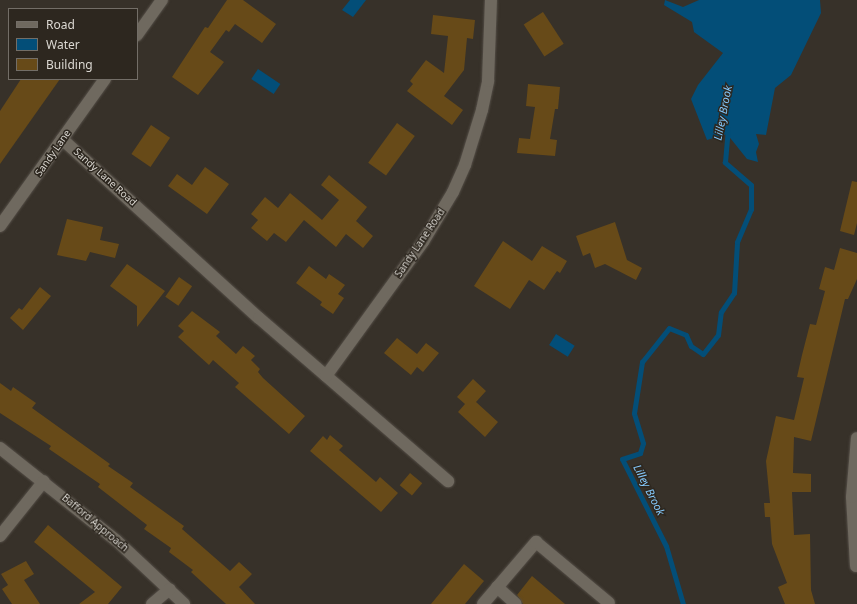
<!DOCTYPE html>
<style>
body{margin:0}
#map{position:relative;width:857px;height:604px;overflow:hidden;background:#373129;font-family:"Noto Sans",sans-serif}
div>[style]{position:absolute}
.water>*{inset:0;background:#034e78;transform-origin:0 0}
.stream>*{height:5px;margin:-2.5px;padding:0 2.5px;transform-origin:2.5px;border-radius:2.5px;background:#034e78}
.building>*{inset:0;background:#674a18;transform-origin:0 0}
.roads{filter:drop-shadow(0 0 1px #544e47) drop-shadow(0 0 1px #544e47)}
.minor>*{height:12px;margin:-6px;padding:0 6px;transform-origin:6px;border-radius:6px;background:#6f695f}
span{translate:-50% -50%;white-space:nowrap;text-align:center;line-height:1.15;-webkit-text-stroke:3px #2d271f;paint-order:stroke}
.street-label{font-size:10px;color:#dbd8d2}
.water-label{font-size:11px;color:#85c9fc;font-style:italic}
.legend{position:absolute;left:8px;top:8px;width:130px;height:72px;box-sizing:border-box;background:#2d271f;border:1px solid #736e67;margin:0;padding:5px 7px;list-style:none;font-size:12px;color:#dbd8d2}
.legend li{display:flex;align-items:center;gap:8px;height:20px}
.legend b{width:20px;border:1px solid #736e67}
</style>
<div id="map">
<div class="water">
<div style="clip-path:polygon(350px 0,366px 0,353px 17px,342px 10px)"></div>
<div style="clip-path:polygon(665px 0,683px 7px,699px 0,820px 0,821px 13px,791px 75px,775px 88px,766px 135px,756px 134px,759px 144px,756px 152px,758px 162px,747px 159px,727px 134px,707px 140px,691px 99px,698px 85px,723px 53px,694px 32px,692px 22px,664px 5px)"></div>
<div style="left:258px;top:69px;width:27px;height:12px;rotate:34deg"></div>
<div style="left:556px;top:334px;width:22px;height:13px;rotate:32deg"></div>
</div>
<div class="stream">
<div style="left:683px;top:604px;width:60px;rotate:-106.3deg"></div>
<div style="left:666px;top:546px;width:97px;rotate:-116.8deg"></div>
<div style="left:622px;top:459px;width:19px;rotate:-18deg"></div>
<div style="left:640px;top:453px;width:10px;rotate:-73deg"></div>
<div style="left:643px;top:443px;width:31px;rotate:-107deg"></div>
<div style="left:634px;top:413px;width:52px;rotate:-81.1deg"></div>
<div style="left:642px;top:362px;width:43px;rotate:-51.5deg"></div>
<div style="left:669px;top:328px;width:18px;rotate:22deg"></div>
<div style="left:686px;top:335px;width:12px;rotate:66deg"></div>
<div style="left:691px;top:346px;width:14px;rotate:34deg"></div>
<div style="left:703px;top:354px;width:24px;rotate:-52deg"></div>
<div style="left:718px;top:335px;width:23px;rotate:-83deg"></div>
<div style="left:721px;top:312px;width:23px;rotate:-56deg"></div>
<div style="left:734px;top:293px;width:51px;rotate:-86.6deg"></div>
<div style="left:737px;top:242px;width:36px;rotate:-67deg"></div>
<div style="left:751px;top:209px;width:24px;rotate:-90deg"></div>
<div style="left:751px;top:185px;width:35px;rotate:-139deg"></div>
<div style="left:725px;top:162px;width:33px;rotate:-85deg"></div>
</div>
<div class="building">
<div style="clip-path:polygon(227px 0,243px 0,276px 24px,262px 43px,235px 24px,229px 32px,226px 30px,210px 52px,224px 62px,198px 95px,172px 77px,205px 27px,208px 28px)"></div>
<div style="left:543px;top:12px;width:38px;height:23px;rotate:57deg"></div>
<div style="clip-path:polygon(433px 15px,475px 20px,473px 39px,467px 38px,464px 70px,444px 96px,463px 110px,452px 125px,407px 91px,413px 84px,410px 81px,426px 60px,444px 73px,448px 36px,431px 34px)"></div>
<div style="clip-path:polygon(21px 79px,60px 79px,0 164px,0 111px)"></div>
<div style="clip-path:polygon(528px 84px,560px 87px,558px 109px,555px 109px,550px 139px,557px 140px,555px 156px,517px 153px,519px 138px,530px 139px,535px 107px,526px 106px)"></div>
<div style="left:397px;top:123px;width:22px;height:49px;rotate:36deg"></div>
<div style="left:151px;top:125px;width:23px;height:35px;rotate:34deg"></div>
<div style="clip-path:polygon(205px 167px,229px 184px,207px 214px,168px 186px,177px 174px,192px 185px)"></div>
<div style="clip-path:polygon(329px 175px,367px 207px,356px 221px,373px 236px,363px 248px,346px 234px,336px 247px,304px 220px,286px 242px,274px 233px,267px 241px,251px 228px,258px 220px,251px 214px,265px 197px,278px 208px,290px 193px,322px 220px,339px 200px,321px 185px)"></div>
<div style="clip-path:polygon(852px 181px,857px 182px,857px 223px,854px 235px,840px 231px)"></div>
<div style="clip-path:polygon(67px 219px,103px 227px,100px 240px,119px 244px,115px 258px,90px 252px,86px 261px,57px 255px)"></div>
<div style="clip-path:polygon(615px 222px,627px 260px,642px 268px,636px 280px,605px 264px,595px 268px,590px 253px,583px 256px,576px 236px)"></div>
<div style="clip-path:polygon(503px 241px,532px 261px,542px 246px,567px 261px,560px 273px,557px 271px,544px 290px,529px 280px,510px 309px,474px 286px)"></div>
<div style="clip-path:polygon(840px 248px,857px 253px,857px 279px,848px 299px,845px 299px,811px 441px,794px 437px,793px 473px,811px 474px,811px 492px,792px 492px,794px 535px,810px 534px,811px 590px,815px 604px,785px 604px,778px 587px,787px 583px,772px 544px,770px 517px,765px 517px,764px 503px,770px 503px,766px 461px,776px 416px,794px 420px,804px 378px,797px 377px,802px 355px,810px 324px,816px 325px,825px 291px,819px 289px,825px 267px,834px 270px)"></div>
<div style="clip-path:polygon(127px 264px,165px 291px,137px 327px,137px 306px,110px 286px)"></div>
<div style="clip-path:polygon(309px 266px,326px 279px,329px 274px,345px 285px,338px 294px,344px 298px,333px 314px,320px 305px,322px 302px,296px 283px)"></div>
<div style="left:179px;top:277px;width:16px;height:24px;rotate:35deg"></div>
<div style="clip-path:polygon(40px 287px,51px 296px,23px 330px,10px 318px,19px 308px,22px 310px)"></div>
<div style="clip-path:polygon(192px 311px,220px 332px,216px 336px,236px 354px,243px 346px,255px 356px,251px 360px,260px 369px,258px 372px,263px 378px,305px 416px,289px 434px,235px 387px,239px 383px,213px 360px,209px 365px,178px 337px,184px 331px,178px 326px)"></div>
<div style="clip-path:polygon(397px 338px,417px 354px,426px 343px,439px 353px,423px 372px,417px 367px,411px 375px,384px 353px)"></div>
<div style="clip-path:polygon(473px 379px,486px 391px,476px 402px,498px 422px,485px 437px,458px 412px,465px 404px,457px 397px)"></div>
<div style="clip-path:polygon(0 383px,11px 391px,13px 387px,36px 403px,32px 408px,110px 464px,108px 466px,133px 483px,130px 487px,184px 526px,182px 529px,230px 571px,239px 562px,252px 574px,239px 587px,255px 604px,226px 604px,191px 572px,193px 570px,169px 552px,171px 548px,144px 529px,147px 525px,98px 487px,100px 484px,49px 449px,51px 446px,0 413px)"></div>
<div style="clip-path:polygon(330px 435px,343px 446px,339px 450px,376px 482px,380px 477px,398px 493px,381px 512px,310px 451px,323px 436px,327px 440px)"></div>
<div style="left:410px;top:473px;width:16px;height:16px;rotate:40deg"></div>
<div style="clip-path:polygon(48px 525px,122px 587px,108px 604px,79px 604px,95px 592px,34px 542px)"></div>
<div style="clip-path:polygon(26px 561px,34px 574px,24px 580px,40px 604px,12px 604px,2px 589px,8px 585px,1px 574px)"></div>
<div style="clip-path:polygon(464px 564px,484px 581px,465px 604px,431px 604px)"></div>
<div style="clip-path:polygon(532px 576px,565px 604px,523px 604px,517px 595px)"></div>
</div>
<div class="roads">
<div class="minor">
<div style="left:137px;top:35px;width:43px;rotate:-54.5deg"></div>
<div style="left:62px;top:139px;width:266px;rotate:42.3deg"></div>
<div style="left:259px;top:318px;width:250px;rotate:40.8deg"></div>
<div style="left:0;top:226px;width:181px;rotate:-54.5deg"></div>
<div style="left:326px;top:376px;width:165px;rotate:-54.1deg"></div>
<div style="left:423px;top:242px;width:58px;rotate:-59deg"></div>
<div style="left:453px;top:192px;width:30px;rotate:-66deg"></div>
<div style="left:465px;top:165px;width:58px;rotate:-72.8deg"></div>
<div style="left:482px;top:110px;width:30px;rotate:-78deg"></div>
<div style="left:488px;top:81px;width:81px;rotate:-87.9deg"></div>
<div style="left:0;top:448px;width:149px;rotate:38.5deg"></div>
<div style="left:117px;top:541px;width:92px;rotate:43.2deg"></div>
<div style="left:0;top:536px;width:70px;rotate:-51.3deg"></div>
<div style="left:856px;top:566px;width:69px;rotate:-93.3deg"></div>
<div style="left:852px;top:497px;width:59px;rotate:-85.2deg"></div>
<div style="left:497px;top:587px;width:25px;rotate:42deg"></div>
<div style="left:152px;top:604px;width:23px;rotate:-40deg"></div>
<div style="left:483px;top:604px;width:82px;rotate:-49.5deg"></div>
<div style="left:536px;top:542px;width:95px;rotate:39.9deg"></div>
</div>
</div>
<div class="street-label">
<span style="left:53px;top:153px;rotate:-55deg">Sandy Lane</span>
<span style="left:105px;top:177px;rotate:42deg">Sandy Lane Road</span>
<span style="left:420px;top:243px;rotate:-56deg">Sandy Lane Road</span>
<span style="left:95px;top:523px;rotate:40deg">Bafford Approach</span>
</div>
<div class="water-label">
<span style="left:723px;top:113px;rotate:-79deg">Lilley Brook</span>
<span style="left:649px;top:490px;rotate:63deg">Lilley Brook</span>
</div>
<ul class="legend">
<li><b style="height:5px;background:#6f695f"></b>Road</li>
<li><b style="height:11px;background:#034e78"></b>Water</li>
<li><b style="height:11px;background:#674a18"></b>Building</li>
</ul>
</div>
